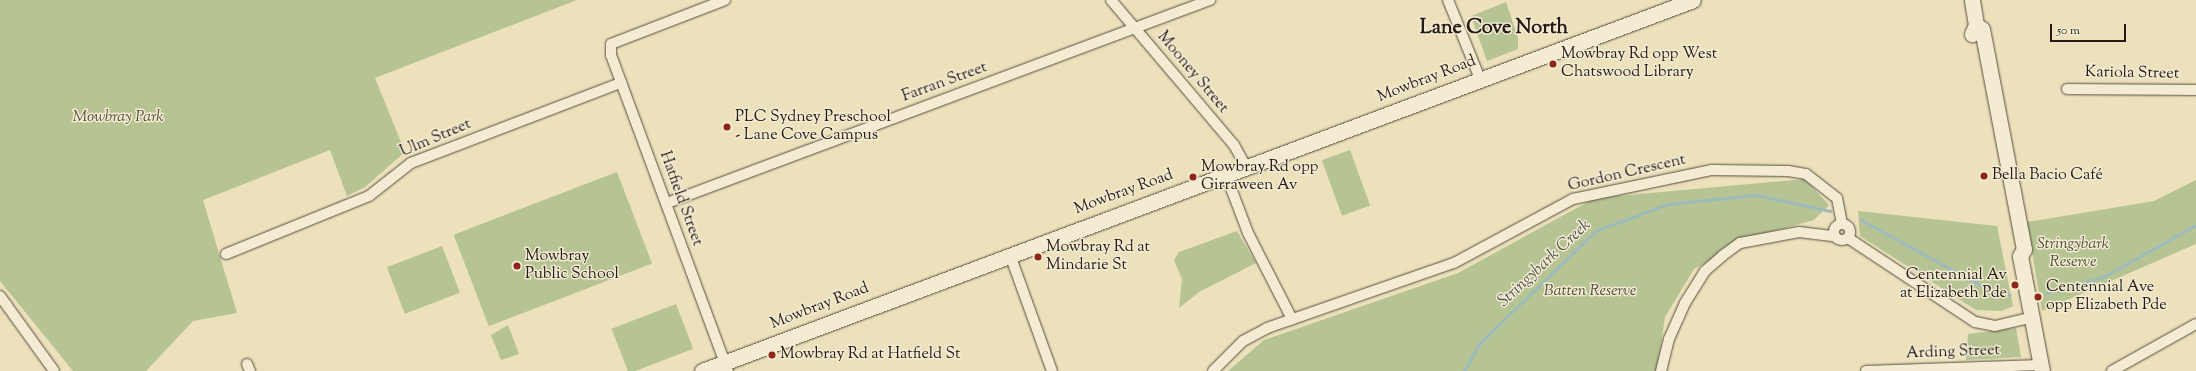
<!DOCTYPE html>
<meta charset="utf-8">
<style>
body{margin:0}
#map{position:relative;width:2196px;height:371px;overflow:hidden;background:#ece1bb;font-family:"Sorts Mill Goudy",serif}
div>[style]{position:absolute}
.green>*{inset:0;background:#b6c392;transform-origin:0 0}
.stream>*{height:3px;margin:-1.5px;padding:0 1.5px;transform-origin:1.5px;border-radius:1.5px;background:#9ebbbc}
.roads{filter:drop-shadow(0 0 1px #574c3e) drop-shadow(0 0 1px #574c3e)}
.minor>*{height:10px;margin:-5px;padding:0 5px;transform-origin:5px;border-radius:5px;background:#f3ecd3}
.minor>.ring{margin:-5px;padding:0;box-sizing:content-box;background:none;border:10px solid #f3ecd3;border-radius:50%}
.secondary>*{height:15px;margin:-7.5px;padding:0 7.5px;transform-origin:7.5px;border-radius:7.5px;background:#f3ecd3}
.dots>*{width:11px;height:11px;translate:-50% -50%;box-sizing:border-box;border:2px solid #f3ecd3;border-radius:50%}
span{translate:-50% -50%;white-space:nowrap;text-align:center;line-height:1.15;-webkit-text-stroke:3px #f3ecd3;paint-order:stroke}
.poi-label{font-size:16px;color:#251a15}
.left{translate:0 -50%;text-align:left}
.right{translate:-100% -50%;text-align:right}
.street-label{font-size:16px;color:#251a15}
.park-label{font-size:16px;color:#504d3a;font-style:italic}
.water-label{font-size:17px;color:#4f524f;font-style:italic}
.district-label{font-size:20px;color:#251a15;font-weight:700}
.scale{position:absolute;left:2050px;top:24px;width:76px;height:18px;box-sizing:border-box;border:2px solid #251a15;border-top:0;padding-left:5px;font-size:12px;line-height:14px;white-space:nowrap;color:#251a15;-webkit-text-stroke:3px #f3ecd3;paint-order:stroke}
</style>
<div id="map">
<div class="green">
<div style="clip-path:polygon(0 0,577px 0,375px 78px,405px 152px,365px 187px,347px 196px,330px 150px,203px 200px,237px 313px,193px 321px,146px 371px,73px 371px,0 281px)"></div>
<div style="clip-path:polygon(1506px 2px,1518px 38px,1518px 49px,1487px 61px,1471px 16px)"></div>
<div style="left:1350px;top:150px;width:59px;height:30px;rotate:70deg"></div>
<div style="left:617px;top:172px;width:98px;height:175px;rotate:69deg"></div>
<div style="clip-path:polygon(1805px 179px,1829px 205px,1814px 220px,1758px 235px,1694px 269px,1665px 317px,1657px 371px,1228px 371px,1264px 340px,1458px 273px,1595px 198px)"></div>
<div style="clip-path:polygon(2196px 180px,2196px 244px,2042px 311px,2027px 222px,2154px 201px)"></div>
<div style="clip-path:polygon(1858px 211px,1997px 226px,2013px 306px,2002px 311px,1976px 310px,1860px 236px)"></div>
<div style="clip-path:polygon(1237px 231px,1256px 263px,1199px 292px,1179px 308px,1182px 279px,1174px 260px,1179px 252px)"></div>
<div style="left:442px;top:246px;width:50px;height:59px;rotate:69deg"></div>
<div style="left:676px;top:304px;width:48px;height:69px;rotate:69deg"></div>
<div style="clip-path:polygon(508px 325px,519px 354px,501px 360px,491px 335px)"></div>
<div style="clip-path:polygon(2016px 328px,2021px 357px,1966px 360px,1968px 334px)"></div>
</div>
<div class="stream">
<div style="left:1861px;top:220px;width:150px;rotate:28.6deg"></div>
<div style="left:1993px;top:292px;width:17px;rotate:10deg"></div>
<div style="left:2046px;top:293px;width:59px;rotate:-15.7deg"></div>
<div style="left:2103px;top:277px;width:107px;rotate:-29.2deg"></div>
<div style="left:1464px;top:371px;width:31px;rotate:-61deg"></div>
<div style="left:1479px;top:344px;width:162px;rotate:-44.2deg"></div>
<div style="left:1595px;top:231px;width:78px;rotate:-20.3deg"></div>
<div style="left:1668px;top:204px;width:88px;rotate:-5.8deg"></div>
<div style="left:1756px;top:195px;width:76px;rotate:12.2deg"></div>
</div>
<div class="roads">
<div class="minor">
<div style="left:725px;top:0;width:122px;rotate:158.9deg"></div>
<div style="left:611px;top:44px;width:11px;rotate:90deg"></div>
<div style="left:611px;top:55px;width:337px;rotate:69.7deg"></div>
<div style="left:1111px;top:0;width:190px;rotate:49.7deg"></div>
<div style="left:1234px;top:145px;width:25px;rotate:61deg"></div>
<div style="left:1448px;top:0;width:85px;rotate:67.9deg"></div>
<div style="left:2067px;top:89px;width:129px;rotate:0.4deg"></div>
<div style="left:1226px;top:175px;width:62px;rotate:69.2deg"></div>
<div style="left:1248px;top:233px;width:97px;rotate:62.9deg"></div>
<div style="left:667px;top:203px;width:580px;rotate:-20.5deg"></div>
<div class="ring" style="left:1834px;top:224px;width:6px;height:6px"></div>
<div style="left:1848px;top:238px;width:152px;rotate:33.5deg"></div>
<div style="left:1975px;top:322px;width:20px;rotate:11deg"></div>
<div style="left:1995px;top:326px;width:37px;rotate:-13deg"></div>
<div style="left:226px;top:254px;width:154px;rotate:-22.1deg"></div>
<div style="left:369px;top:196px;width:53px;rotate:-38.2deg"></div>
<div style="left:411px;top:163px;width:225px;rotate:-20.9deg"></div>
<div style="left:1010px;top:255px;width:123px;rotate:70.1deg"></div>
<div style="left:0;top:296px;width:92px;rotate:54.2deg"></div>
<div style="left:247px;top:364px;width:8px;rotate:67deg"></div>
<div style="left:1213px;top:371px;width:42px;rotate:-45deg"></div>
<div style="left:1243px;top:341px;width:27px;rotate:-28deg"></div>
<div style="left:1267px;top:328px;width:198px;rotate:-19.2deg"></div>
<div style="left:1454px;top:263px;width:135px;rotate:-28.3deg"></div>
<div style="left:1573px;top:199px;width:142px;rotate:-11.8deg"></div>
<div style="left:1712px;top:170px;width:76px;rotate:0.8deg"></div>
<div style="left:1788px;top:171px;width:18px;rotate:9deg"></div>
<div style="left:1806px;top:174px;width:39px;rotate:38deg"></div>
<div style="left:1837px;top:198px;width:26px;rotate:79deg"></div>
<div style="left:1661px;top:371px;width:33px;rotate:-76deg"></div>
<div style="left:1669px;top:339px;width:39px;rotate:-66deg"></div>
<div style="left:1685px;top:303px;width:38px;rotate:-58deg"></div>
<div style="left:1705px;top:271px;width:23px;rotate:-41deg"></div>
<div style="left:1722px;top:256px;width:22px;rotate:-36deg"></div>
<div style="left:1740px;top:243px;width:60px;rotate:-10.6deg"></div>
<div style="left:1799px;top:232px;width:35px;rotate:7deg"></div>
<div style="left:1866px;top:371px;width:174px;rotate:-2deg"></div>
<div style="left:2112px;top:371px;width:96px;rotate:-29.2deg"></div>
</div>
<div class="secondary">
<div style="left:1972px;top:0;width:25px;rotate:81deg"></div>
<div style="left:1976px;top:25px;width:10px;rotate:114deg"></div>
<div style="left:1976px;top:25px;width:7px;rotate:34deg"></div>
<div style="left:1982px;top:29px;width:224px;rotate:79.2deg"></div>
<div style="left:2024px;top:249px;width:8px;rotate:120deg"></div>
<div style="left:2020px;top:256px;width:117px;rotate:79.2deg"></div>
<div style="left:702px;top:371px;width:1058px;rotate:-20.52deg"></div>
</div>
</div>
<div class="dots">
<div style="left:1553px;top:64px;background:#8f2418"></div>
<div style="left:727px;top:127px;background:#8f2418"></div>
<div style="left:1984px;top:176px;background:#8f2418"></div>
<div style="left:1193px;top:177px;background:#8f2418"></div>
<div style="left:1038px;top:257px;background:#8f2418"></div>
<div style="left:517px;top:266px;background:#8f2418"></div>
<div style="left:2015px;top:285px;background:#8f2418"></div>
<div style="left:2038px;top:297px;background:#8f2418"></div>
<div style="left:772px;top:355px;background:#8f2418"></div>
</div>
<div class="poi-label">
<span class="left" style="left:1561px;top:64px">Mowbray Rd opp West<br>Chatswood Library</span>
<span class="left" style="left:735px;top:127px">PLC Sydney Preschool<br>- Lane Cove Campus</span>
<span class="left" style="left:1201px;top:177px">Mowbray Rd opp<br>Girraween Av</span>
<span class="left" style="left:1992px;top:176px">Bella Bacio Café</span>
<span class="left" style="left:1046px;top:257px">Mowbray Rd at<br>Mindarie St</span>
<span class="left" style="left:525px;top:266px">Mowbray<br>Public School</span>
<span class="right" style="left:2007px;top:285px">Centennial Av<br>at Elizabeth Pde</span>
<span class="left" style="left:2046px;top:297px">Centennial Ave<br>opp Elizabeth Pde</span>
<span class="left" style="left:780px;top:355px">Mowbray Rd at Hatfield St</span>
</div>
<div class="street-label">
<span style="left:1192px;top:73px;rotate:50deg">Mooney Street</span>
<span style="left:2132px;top:74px;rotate:1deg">Kariola Street</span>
<span style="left:1427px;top:80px;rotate:-21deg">Mowbray Road</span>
<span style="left:945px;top:83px;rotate:-20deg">Farran Street</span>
<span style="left:436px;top:139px;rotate:-23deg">Ulm Street</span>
<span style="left:1627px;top:174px;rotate:-13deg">Gordon Crescent</span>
<span style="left:1124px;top:193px;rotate:-20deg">Mowbray Road</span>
<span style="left:680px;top:199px;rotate:70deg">Hatfield Street</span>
<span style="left:820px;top:307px;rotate:-21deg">Mowbray Road</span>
<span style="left:1953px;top:353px;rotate:-2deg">Arding Street</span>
</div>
<div class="park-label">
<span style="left:118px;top:118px">Mowbray Park</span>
<span style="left:2073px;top:254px">Stringybark<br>Reserve</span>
<span style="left:1590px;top:292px">Batten Reserve</span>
</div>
<div class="water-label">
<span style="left:1545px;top:264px;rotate:-43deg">Stringybark Creek</span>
</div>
<div class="district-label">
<span style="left:1494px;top:28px">Lane Cove North</span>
</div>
<div class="scale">50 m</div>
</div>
